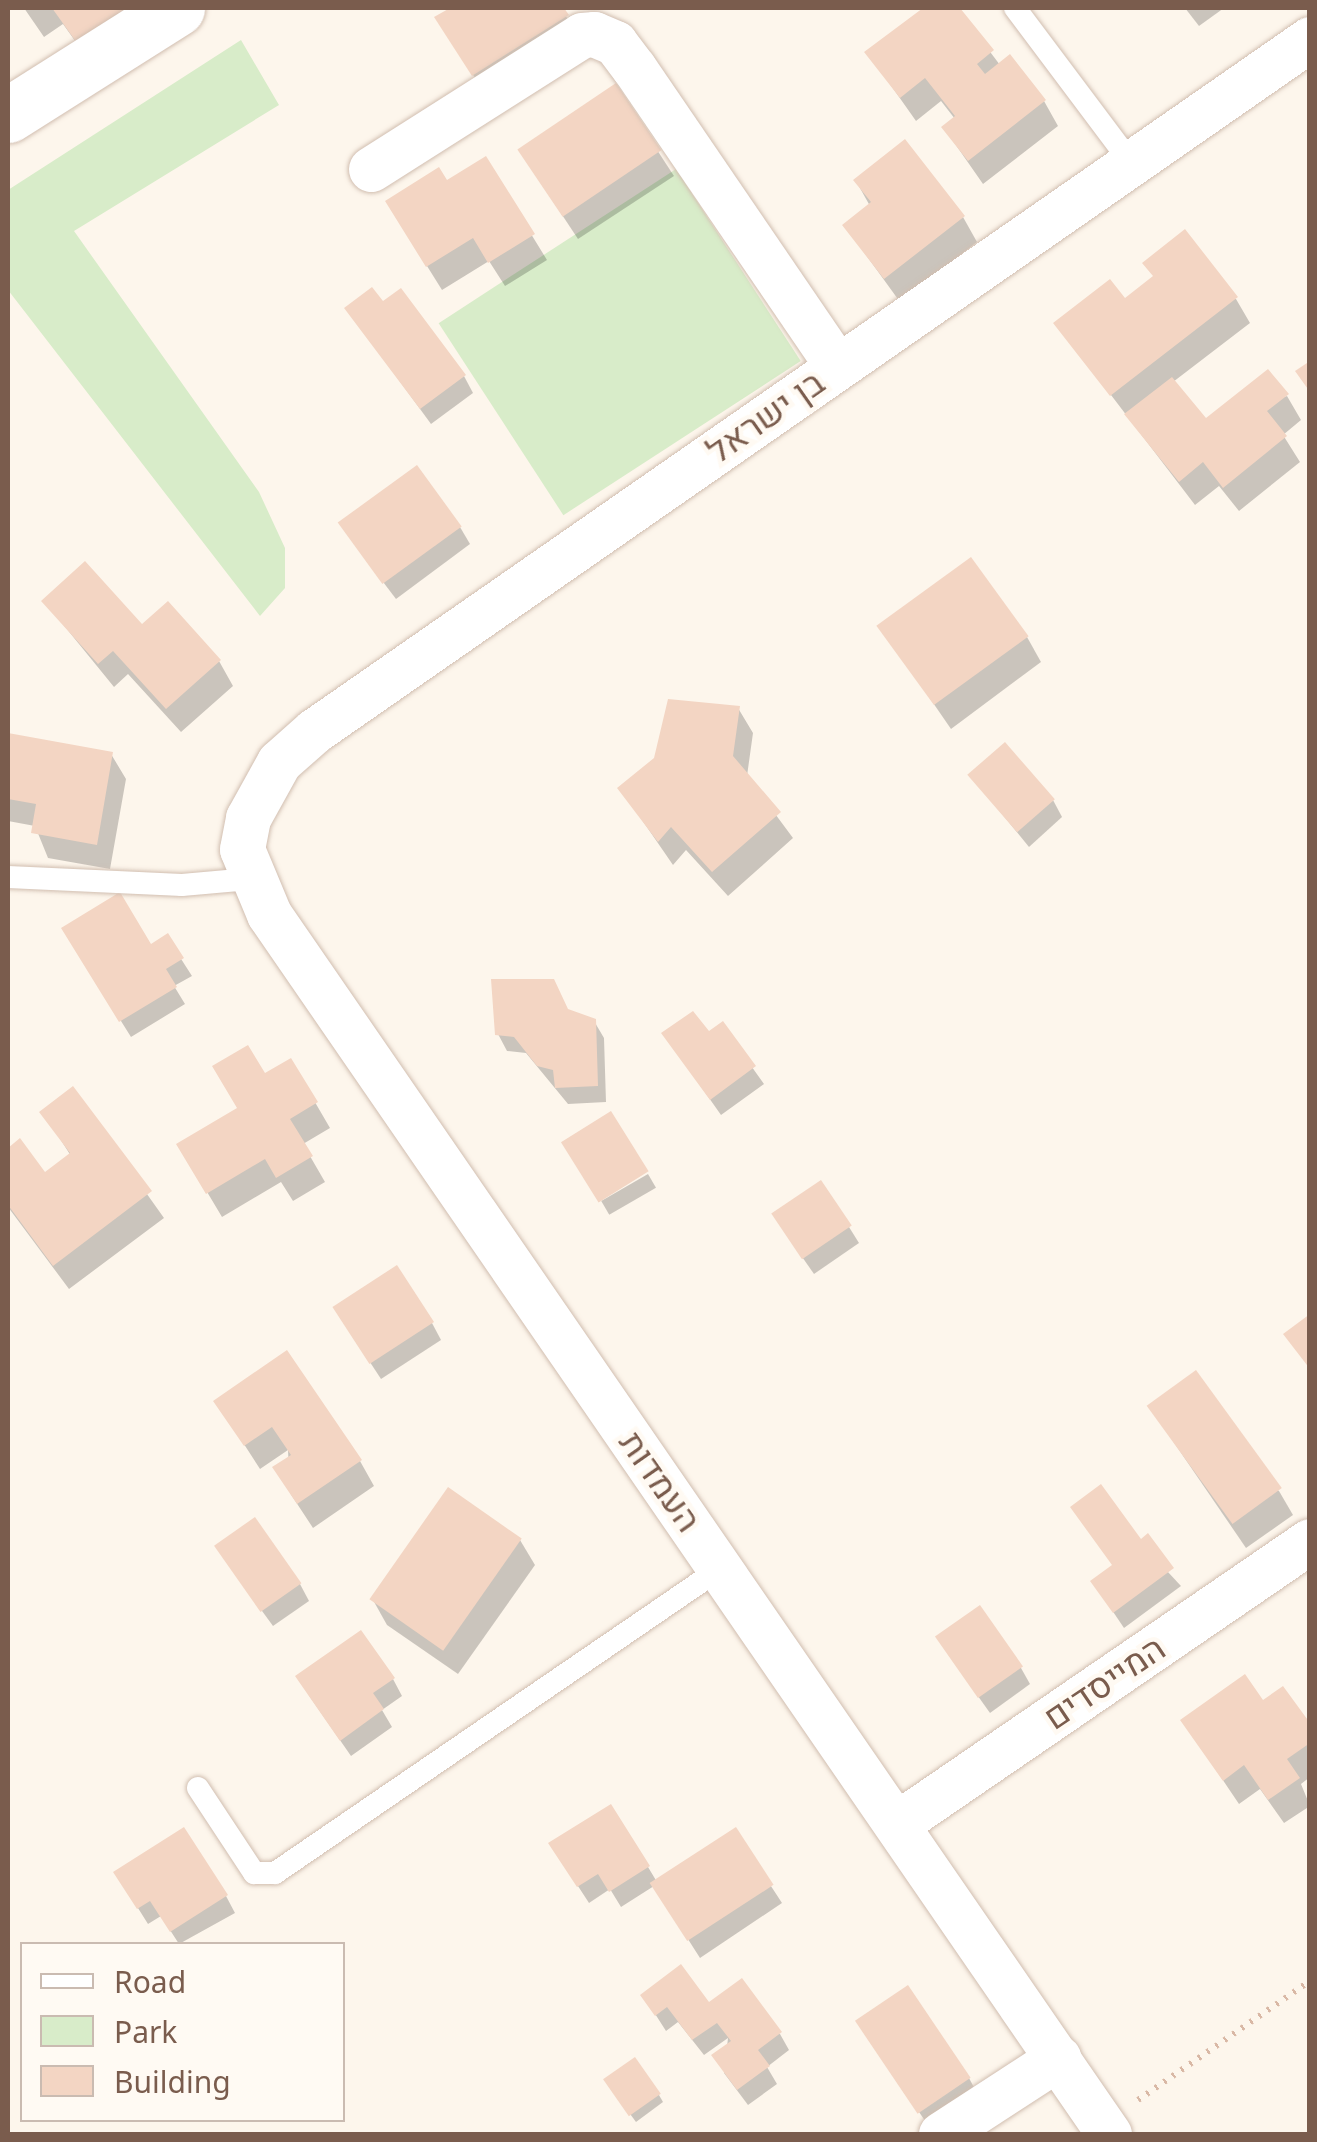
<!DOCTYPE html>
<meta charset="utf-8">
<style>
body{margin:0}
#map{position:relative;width:1317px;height:2142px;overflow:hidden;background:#fdf6ec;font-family:"Noto Sans",Heebo,sans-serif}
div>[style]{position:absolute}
.green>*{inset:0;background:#d8ecc9;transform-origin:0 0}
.shadow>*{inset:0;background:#0003;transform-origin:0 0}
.building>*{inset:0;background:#f3d5c3;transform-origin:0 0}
.path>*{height:6px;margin-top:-3px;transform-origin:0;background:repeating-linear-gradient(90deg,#d9b8a5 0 2.5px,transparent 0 10.5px)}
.roads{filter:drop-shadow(0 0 2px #d1beb0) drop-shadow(0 0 2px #d1beb0)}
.service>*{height:22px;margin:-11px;padding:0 11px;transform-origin:11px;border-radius:11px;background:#fff}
.minor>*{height:45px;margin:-22.5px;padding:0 22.5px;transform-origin:22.5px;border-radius:22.5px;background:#fff}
.tertiary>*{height:55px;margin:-27.5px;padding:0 27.5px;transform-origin:27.5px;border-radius:27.5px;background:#fff}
span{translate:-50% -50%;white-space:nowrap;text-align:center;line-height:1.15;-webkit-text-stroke:9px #fffaf3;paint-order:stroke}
.street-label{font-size:35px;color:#7a5c4d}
.frame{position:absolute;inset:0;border:10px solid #7a5c4d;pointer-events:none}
.legend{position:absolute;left:20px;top:1942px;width:325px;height:180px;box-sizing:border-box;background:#fffaf3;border:2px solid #cabbb1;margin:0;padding:12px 18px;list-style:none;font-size:30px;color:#7a5c4d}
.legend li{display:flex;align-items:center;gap:20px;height:50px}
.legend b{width:50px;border:2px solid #cabbb1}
</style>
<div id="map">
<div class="green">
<div style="clip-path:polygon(241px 40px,279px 105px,74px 231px,259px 492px,285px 548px,285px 588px,260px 616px,8px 290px,8px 190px)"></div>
<div style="left:676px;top:169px;width:229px;height:283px;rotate:57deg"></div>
</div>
<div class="shadow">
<div style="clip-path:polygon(24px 8px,177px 8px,93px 66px,63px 24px,44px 37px)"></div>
<div style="clip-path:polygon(455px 8px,561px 8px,576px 33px,483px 91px,438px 18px)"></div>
<div style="clip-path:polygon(927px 8px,957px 8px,1000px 65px,1044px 101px,1058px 126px,983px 184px,944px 128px,955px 119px,941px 101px,916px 121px,868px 53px)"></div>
<div style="clip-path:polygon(1185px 8px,1224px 8px,1199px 26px)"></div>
<div style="clip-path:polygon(616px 87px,674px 176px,578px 239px,535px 174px)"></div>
<div style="clip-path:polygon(485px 159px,547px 260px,505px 286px,489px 261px,442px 290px,402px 226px,446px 184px)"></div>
<div style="clip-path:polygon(856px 181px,963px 217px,977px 242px,900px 302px,845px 226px,870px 206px)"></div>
<div style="clip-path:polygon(1236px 299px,1250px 323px,1173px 382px,1205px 422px,1287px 396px,1301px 420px,1283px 435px,1300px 462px,1239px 511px,1219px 486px,1195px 505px,1056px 323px,1124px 301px)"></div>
<div style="clip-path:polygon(347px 309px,464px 376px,473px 393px,431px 424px)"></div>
<div style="clip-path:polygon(460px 527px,470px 544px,396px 599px,352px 541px)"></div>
<div style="clip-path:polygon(44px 601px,142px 628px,219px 661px,233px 686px,181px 732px,128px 674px,114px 687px)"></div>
<div style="clip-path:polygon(881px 627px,1027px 637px,1041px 662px,951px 729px)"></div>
<div style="clip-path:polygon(738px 708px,753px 733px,747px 776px,793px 838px,728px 896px,686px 850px,673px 865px,620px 788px)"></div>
<div style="clip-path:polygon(8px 736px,111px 754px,126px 779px,110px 869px,48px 858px,35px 826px,8px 821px)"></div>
<div style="clip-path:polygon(971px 776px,1053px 800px,1062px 817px,1029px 847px)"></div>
<div style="clip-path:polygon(167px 937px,192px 976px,174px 986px,185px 1004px,131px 1037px,74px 946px,151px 947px)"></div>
<div style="clip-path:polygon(569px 1012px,594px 1021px,604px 1038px,606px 1102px,568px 1104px,526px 1053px,507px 1051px,498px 1034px)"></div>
<div style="clip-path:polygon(722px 1025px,764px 1084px,721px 1115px,664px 1034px,708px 1035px)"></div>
<div style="clip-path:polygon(291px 1061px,330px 1128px,303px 1144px,325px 1182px,293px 1201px,281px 1182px,222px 1217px,179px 1145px,240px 1109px,264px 1077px)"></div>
<div style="clip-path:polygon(73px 1090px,164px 1218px,69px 1289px,8px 1207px,8px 1151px,19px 1142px,44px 1175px,71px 1156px,43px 1112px)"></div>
<div style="left:648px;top:1174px;width:16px;height:54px;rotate:60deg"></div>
<div style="clip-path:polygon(849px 1227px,859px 1243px,814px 1274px,784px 1231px)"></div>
<div style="clip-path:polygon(432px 1323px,441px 1340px,381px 1379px,345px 1324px)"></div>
<div style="clip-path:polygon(216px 1401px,360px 1461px,374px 1486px,313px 1528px,290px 1493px,288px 1450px,260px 1469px)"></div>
<div style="clip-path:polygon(1149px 1406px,1279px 1491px,1293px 1515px,1246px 1548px)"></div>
<div style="clip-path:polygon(520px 1540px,535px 1565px,458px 1674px,387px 1625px,373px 1600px)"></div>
<div style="clip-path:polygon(1140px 1542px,1181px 1586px,1124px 1628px,1093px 1582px)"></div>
<div style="clip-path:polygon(227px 1563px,300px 1584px,309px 1601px,273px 1626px)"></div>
<div style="clip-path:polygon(948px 1654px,1021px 1668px,1030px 1684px,990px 1713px)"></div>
<div style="clip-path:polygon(393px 1679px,402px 1696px,382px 1710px,392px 1727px,351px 1756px,308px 1694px)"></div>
<div style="clip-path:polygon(1262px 1703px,1310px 1728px,1310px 1777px,1301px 1784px,1310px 1806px,1284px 1823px,1260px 1789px,1239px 1804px,1183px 1721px)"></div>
<div style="clip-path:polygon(735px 1831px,782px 1903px,700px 1958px,654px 1886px,621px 1907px,610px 1889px,589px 1903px,561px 1860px,648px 1867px,657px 1882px)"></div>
<div style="clip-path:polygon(126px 1889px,226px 1896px,235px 1913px,179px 1944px,161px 1916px,148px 1924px)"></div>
<div style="clip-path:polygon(643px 1995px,708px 2006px,780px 2034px,789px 2050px,767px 2067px,777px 2084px,748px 2105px,724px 2073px,728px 2038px,704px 2055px,678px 2022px,666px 2031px)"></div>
<div style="clip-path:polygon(868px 2038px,969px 2078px,978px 2095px,930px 2128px)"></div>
<div style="clip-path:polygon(611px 2088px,659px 2095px,663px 2102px,636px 2122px)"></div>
</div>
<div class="building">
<div style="clip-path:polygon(52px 8px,127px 8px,77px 43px)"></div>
<div style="clip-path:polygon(450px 8px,564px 8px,569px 15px,472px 76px,434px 17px)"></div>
<div style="clip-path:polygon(923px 8px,960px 8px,994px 50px,977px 64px,985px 74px,1010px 54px,1046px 100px,968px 161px,941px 127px,955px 116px,925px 78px,900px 98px,864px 52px)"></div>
<div style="left:616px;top:83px;width:81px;height:119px;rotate:56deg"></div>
<div style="clip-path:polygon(905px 139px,965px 216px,884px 279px,842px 225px,871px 202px,853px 180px)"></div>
<div style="clip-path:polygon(486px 156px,535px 234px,488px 263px,473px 238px,426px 267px,385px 201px,439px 167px,447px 180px)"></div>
<div style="clip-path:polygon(1185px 229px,1238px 297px,1110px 396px,1053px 323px,1110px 279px,1125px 298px,1153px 276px,1142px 263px)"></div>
<div style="clip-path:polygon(372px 287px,383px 301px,401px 288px,466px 375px,420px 409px,344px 308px)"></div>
<div style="clip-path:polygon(1310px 361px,1310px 392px,1295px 371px)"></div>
<div style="clip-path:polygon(1268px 369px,1289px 394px,1267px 411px,1287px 436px,1223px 488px,1203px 462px,1179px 482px,1124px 414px,1172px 377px,1206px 418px)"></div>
<div style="left:417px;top:465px;width:76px;height:98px;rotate:54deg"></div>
<div style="left:971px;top:557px;width:98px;height:117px;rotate:54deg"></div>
<div style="clip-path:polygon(85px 561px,142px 624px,168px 601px,221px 660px,166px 709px,113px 651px,98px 664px,41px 601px)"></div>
<div style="clip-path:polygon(668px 699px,740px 706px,733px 756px,781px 812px,712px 872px,671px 827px,658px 842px,617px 788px,654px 758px)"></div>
<div style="clip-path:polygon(8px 733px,113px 752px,97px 845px,31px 833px,36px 804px,8px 799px)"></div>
<div style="left:1005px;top:742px;width:76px;height:50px;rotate:49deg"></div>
<div style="clip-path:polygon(120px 892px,151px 944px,168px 933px,184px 958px,166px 969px,177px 987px,119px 1022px,61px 928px)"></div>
<div style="clip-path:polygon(491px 979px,554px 979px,568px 1009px,596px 1019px,598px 1086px,555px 1088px,553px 1070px,537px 1066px,514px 1037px,495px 1035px)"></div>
<div style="clip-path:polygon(693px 1011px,709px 1031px,723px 1021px,756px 1066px,710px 1100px,661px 1033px)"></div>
<div style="clip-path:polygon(248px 1045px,265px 1073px,291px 1058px,318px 1102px,290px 1119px,313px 1156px,276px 1178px,265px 1159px,206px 1194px,176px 1144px,237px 1108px,212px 1066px)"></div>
<div style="clip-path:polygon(73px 1086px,152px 1191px,53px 1266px,8px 1205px,8px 1148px,20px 1138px,45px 1172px,70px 1153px,39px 1112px)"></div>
<div style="left:611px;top:1111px;width:71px;height:59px;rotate:58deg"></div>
<div style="left:821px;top:1180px;width:55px;height:60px;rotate:56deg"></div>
<div style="left:397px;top:1265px;width:68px;height:77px;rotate:57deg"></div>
<div style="clip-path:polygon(1310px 1314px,1310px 1369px,1283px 1334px)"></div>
<div style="clip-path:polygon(287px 1350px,362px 1460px,297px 1504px,272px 1467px,291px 1455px,272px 1427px,244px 1446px,213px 1401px)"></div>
<div style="left:1196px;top:1370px;width:146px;height:61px;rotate:54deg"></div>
<div style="clip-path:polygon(1101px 1484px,1141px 1539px,1148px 1533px,1174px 1568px,1113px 1613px,1090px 1581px,1112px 1565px,1070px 1507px)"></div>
<div style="left:448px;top:1487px;width:90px;height:137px;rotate:35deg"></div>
<div style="left:255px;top:1517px;width:81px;height:50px;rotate:55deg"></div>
<div style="left:980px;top:1605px;width:75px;height:55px;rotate:55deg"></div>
<div style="clip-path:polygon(361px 1630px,395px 1678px,373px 1693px,384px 1709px,340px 1741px,295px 1676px)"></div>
<div style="clip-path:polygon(1245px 1674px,1263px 1700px,1283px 1686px,1310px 1723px,1310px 1743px,1287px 1759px,1300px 1778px,1268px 1800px,1244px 1765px,1223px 1781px,1180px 1720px)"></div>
<div style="clip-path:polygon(611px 1804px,650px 1866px,609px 1892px,598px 1874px,577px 1887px,548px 1843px)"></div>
<div style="clip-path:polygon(184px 1827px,228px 1895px,170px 1932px,150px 1901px,137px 1909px,113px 1872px)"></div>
<div style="left:736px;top:1827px;width:69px;height:103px;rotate:57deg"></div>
<div style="clip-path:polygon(681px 1964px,709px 2002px,742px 1978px,782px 2032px,758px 2050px,770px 2066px,737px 2090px,711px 2055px,731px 2041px,717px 2023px,692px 2040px,667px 2007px,655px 2016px,640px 1995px)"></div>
<div style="left:908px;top:1985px;width:112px;height:64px;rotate:56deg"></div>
<div style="left:635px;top:2057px;width:45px;height:39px;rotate:55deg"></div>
</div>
<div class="path">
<div style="left:1138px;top:2100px;width:209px;rotate:-34.7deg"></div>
</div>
<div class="roads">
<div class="service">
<div style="left:1015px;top:8px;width:191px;rotate:53.1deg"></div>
<div style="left:8px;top:877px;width:174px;rotate:2.6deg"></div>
<div style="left:182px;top:885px;width:68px;rotate:-5deg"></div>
<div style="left:198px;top:1788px;width:102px;rotate:56.6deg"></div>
<div style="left:254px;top:1873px;width:21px"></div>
<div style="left:275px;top:1873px;width:540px;rotate:-34.37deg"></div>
</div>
<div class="minor">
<div style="left:371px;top:169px;width:250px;rotate:-32.4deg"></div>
<div style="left:582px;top:35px;width:12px;rotate:-5deg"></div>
<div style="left:594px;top:34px;width:23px;rotate:23deg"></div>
<div style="left:615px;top:43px;width:31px;rotate:53deg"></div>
<div style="left:634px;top:68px;width:361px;rotate:55.7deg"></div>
<div style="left:898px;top:1823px;width:499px;rotate:-34.4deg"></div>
<div style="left:941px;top:2134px;width:140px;rotate:-33deg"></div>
<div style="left:1109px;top:2134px;width:1481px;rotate:-124.55deg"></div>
<div style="left:269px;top:914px;width:70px;rotate:-112.6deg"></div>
<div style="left:242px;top:849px;width:32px;rotate:-79deg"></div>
<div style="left:248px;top:818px;width:64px;rotate:-61deg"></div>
<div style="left:279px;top:762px;width:47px;rotate:-41.5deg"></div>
<div style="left:314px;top:731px;width:1213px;rotate:-34.79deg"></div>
</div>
<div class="tertiary">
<div style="left:8px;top:115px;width:200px;rotate:-32.3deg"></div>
</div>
</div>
<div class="street-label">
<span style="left:765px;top:416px;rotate:-35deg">בן ישראל</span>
<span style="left:661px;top:1481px;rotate:55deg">העמדות</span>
<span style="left:1104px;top:1682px;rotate:-34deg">המייסדים</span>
</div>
<div class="frame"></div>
<ul class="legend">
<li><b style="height:12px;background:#fff"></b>Road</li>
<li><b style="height:28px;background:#d8ecc9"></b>Park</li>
<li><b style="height:28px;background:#f3d5c3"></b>Building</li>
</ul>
</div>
